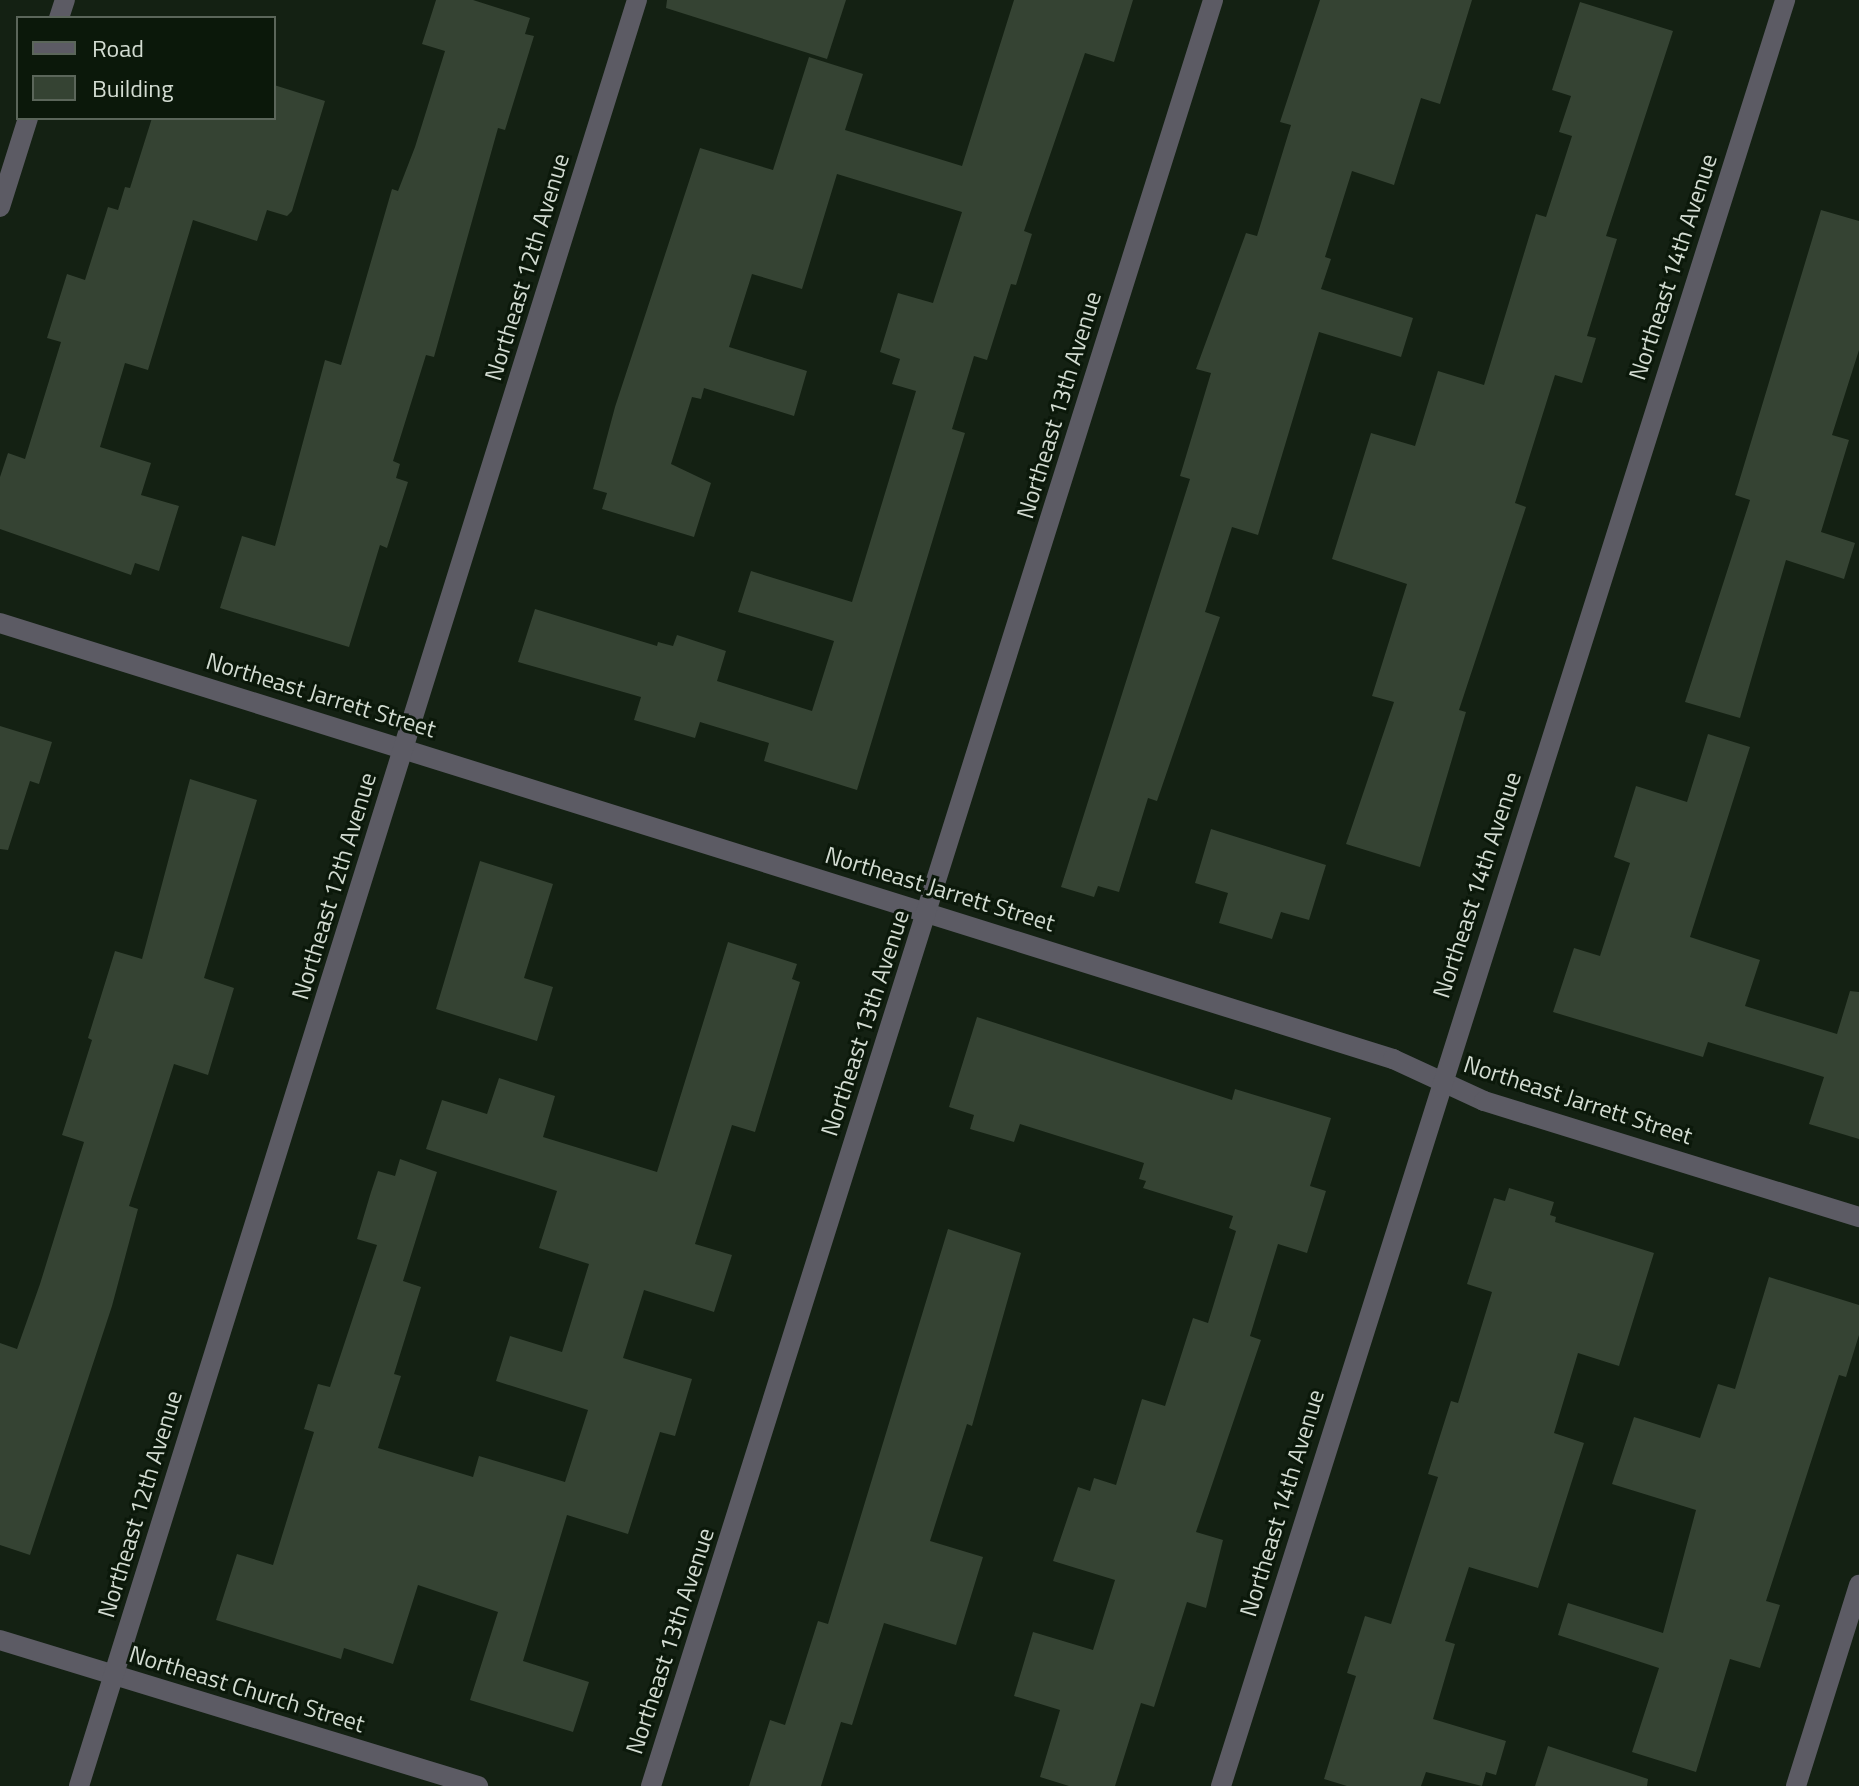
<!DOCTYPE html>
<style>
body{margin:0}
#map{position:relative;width:1859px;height:1786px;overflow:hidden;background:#142113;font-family:"Titillium Web",sans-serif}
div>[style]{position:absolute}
.building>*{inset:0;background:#354333}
.minor>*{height:20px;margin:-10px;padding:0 10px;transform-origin:10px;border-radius:10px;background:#5c5b64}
.tertiary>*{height:20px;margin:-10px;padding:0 10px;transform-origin:10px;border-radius:10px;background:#5c5b64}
span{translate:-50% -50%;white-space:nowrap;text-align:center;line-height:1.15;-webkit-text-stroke:6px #0b180a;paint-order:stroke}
.street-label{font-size:24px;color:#d3dcd2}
.legend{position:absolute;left:16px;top:16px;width:260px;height:104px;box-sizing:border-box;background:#0b180a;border:2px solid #5b665a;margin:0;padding:10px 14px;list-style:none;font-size:24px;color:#d3dcd2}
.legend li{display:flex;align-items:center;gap:16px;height:40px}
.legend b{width:40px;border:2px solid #5b665a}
</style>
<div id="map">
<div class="building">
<div style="clip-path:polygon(436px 0,473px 0,530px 18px,525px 34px,534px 36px,505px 130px,498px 128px,434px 357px,426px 355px,393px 461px,400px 464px,396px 478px,408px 482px,387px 548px,380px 545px,349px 647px,220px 608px,242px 536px,275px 546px,325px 360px,341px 365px,392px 189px,398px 191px,415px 147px,445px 51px,422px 44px)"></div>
<div style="clip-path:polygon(667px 0,846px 0,827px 59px,666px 8px)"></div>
<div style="clip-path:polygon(1014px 0,1133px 0,1114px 62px,1085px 53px,1024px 231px,1032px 234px,1016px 285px,1011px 284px,987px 360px,974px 356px,952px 429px,965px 433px,857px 790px,764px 761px,769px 743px,700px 722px,695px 738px,634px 720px,641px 697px,518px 662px,535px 609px,657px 646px,658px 642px,673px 646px,677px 635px,726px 651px,717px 681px,812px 711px,834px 641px,738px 612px,751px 571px,852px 602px,916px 391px,892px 384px,900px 359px,880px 352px,898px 293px,933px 303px,962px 212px,837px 174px,802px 289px,752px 274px,729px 347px,807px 371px,794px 416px,704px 388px,701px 399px,692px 397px,671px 464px,711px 483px,694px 537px,602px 509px,607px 493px,593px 489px,615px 407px,700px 148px,773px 170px,809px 57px,863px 74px,845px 130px,962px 166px)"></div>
<div style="clip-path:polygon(1320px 0,1472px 0,1440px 104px,1421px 98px,1394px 185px,1352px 171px,1325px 257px,1331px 259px,1321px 289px,1413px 318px,1401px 357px,1319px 332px,1258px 535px,1232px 527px,1205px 612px,1220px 617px,1157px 801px,1148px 798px,1119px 892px,1098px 886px,1094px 897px,1061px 887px,1190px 479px,1180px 476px,1211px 373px,1196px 369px,1246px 233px,1257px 236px,1291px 125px,1280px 122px)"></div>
<div style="clip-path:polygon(1580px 2px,1673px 31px,1606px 236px,1617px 239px,1587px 336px,1596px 338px,1582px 383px,1555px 375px,1515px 503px,1526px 507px,1459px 710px,1466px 712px,1420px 867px,1346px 844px,1394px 702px,1372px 696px,1407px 584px,1332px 559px,1371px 433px,1415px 446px,1438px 371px,1484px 385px,1536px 214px,1546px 217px,1572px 136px,1559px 132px,1571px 96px,1552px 90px)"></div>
<div style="clip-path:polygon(274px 85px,325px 101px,292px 211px,287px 216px,267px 210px,257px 241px,193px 220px,148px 370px,125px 363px,100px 447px,151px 463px,141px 495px,179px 506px,159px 571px,135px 563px,131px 575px,0 529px,0 477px,8px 453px,25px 459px,61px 342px,47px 338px,67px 274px,85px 280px,108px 207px,118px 210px,125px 187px,130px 188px,152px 118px,274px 118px)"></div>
<div style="clip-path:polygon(1821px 210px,1859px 221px,1859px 350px,1832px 435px,1849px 440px,1821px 532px,1855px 543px,1844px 579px,1786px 560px,1740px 718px,1685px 702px,1750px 500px,1735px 495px)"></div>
<div style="clip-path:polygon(0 726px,52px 742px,39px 784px,30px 781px,8px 850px,0 849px)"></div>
<div style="clip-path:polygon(1708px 734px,1750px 747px,1690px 937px,1760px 960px,1745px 1006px,1837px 1034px,1850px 991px,1859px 992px,1859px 1139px,1809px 1124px,1824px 1077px,1708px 1042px,1703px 1057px,1553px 1012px,1574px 948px,1600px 956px,1630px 863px,1614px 857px,1636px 786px,1687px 802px)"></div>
<div style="clip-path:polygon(190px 779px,257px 800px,204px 978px,234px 988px,208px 1075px,174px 1064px,129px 1206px,138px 1209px,112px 1306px,30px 1555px,0 1545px,0 1343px,17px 1349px,40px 1284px,84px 1142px,62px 1135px,92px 1040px,88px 1038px,115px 951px,142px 959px)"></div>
<div style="clip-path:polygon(1211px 829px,1326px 865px,1309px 920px,1281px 912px,1272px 939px,1219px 923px,1228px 893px,1195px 883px)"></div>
<div style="clip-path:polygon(480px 861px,553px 884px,524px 978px,553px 987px,537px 1041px,436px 1009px)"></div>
<div style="clip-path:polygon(728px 942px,797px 964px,792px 979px,800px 982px,755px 1132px,732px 1125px,695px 1244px,732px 1255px,714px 1312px,644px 1290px,623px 1358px,692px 1379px,675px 1436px,660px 1432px,628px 1534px,567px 1515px,523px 1661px,589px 1682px,573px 1732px,470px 1700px,498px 1612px,418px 1585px,393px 1664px,344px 1648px,341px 1659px,216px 1620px,237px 1554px,273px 1565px,314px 1432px,304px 1429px,318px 1384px,330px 1387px,377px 1245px,357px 1239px,371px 1192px,378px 1171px,395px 1176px,400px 1159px,437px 1172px,403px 1281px,421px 1287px,394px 1374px,401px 1376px,378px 1448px,473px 1477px,479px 1456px,565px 1482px,588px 1410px,496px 1381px,510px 1336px,562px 1352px,589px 1264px,539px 1248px,557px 1191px,426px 1149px,442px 1100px,487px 1114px,499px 1078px,555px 1096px,543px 1137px,657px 1172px)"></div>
<div style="clip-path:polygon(977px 1017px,1232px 1100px,1235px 1089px,1331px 1118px,1310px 1186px,1326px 1191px,1307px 1253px,1278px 1244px,1250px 1336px,1261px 1340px,1196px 1532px,1223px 1540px,1206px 1608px,1187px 1602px,1154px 1707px,1141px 1703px,1115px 1786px,1069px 1786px,1040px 1777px,1060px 1710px,1014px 1696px,1033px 1632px,1093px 1650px,1115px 1580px,1053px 1561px,1078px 1487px,1090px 1491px,1094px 1478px,1116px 1485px,1142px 1399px,1165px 1406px,1193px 1318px,1208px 1323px,1236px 1231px,1229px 1228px,1233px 1216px,1143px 1188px,1146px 1181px,1139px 1179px,1144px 1163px,1020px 1124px,1014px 1142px,970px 1129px,974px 1115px,949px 1107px)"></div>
<div style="clip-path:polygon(1509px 1188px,1554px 1202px,1550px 1215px,1556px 1217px,1555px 1222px,1654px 1253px,1619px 1366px,1578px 1353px,1554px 1433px,1584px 1443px,1538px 1588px,1469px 1567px,1445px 1641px,1455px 1644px,1433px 1719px,1506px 1741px,1496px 1775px,1486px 1772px,1482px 1786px,1426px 1772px,1421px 1786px,1347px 1786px,1324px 1779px,1356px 1676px,1347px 1673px,1365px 1616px,1391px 1624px,1438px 1477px,1428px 1474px,1451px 1401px,1458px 1403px,1492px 1292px,1467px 1284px,1494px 1198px,1505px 1201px)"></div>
<div style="clip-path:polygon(948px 1229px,1021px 1253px,972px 1426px,967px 1424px,930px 1541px,983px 1557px,956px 1645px,884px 1623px,852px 1725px,841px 1722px,821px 1786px,749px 1786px,770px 1720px,785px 1725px,818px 1621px,828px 1624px)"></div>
<div style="clip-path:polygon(1769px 1277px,1859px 1305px,1859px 1335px,1846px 1377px,1839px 1375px,1766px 1601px,1780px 1605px,1760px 1668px,1730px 1659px,1696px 1772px,1632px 1752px,1659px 1668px,1558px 1635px,1568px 1603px,1663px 1633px,1696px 1510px,1612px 1484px,1634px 1417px,1700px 1438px,1718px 1384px,1735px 1389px)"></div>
<div style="clip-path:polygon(1548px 1746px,1648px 1779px,1647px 1786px,1535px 1786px)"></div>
</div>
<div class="minor">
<div style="left:59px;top:18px;width:19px;rotate:-72deg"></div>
<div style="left:0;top:207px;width:93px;rotate:-72.5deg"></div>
<div style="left:0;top:623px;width:1460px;rotate:17.38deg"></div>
<div style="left:1393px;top:1059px;width:100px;rotate:24.8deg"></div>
<div style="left:1484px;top:1101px;width:393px;rotate:17.2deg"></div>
<div style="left:0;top:1640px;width:500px;rotate:17deg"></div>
<div style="left:79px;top:1786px;width:1871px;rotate:-72.65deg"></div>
<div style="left:651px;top:1786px;width:1872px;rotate:-72.53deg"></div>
<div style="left:1221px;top:1786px;width:1873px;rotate:-72.47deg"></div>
</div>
<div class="tertiary">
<div style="left:1796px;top:1786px;width:211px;rotate:-72.6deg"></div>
</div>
<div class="street-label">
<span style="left:527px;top:267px;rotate:-73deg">Northeast 12th Avenue</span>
<span style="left:1673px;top:267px;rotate:-72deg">Northeast 14th Avenue</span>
<span style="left:1059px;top:405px;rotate:-73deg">Northeast 13th Avenue</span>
<span style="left:321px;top:695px;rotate:17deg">Northeast Jarrett Street</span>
<span style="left:1477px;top:885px;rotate:-72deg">Northeast 14th Avenue</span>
<span style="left:334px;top:886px;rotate:-73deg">Northeast 12th Avenue</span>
<span style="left:940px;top:889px;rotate:17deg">Northeast Jarrett Street</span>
<span style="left:865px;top:1023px;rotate:-72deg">Northeast 13th Avenue</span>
<span style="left:1578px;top:1100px;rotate:18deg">Northeast Jarrett Street</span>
<span style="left:1282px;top:1503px;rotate:-73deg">Northeast 14th Avenue</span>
<span style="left:140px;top:1504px;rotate:-73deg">Northeast 12th Avenue</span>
<span style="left:670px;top:1641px;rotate:-72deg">Northeast 13th Avenue</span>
<span style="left:247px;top:1689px;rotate:17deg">Northeast Church Street</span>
</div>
<ul class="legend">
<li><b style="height:10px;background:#5c5b64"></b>Road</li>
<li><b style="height:22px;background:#354333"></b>Building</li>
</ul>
</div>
